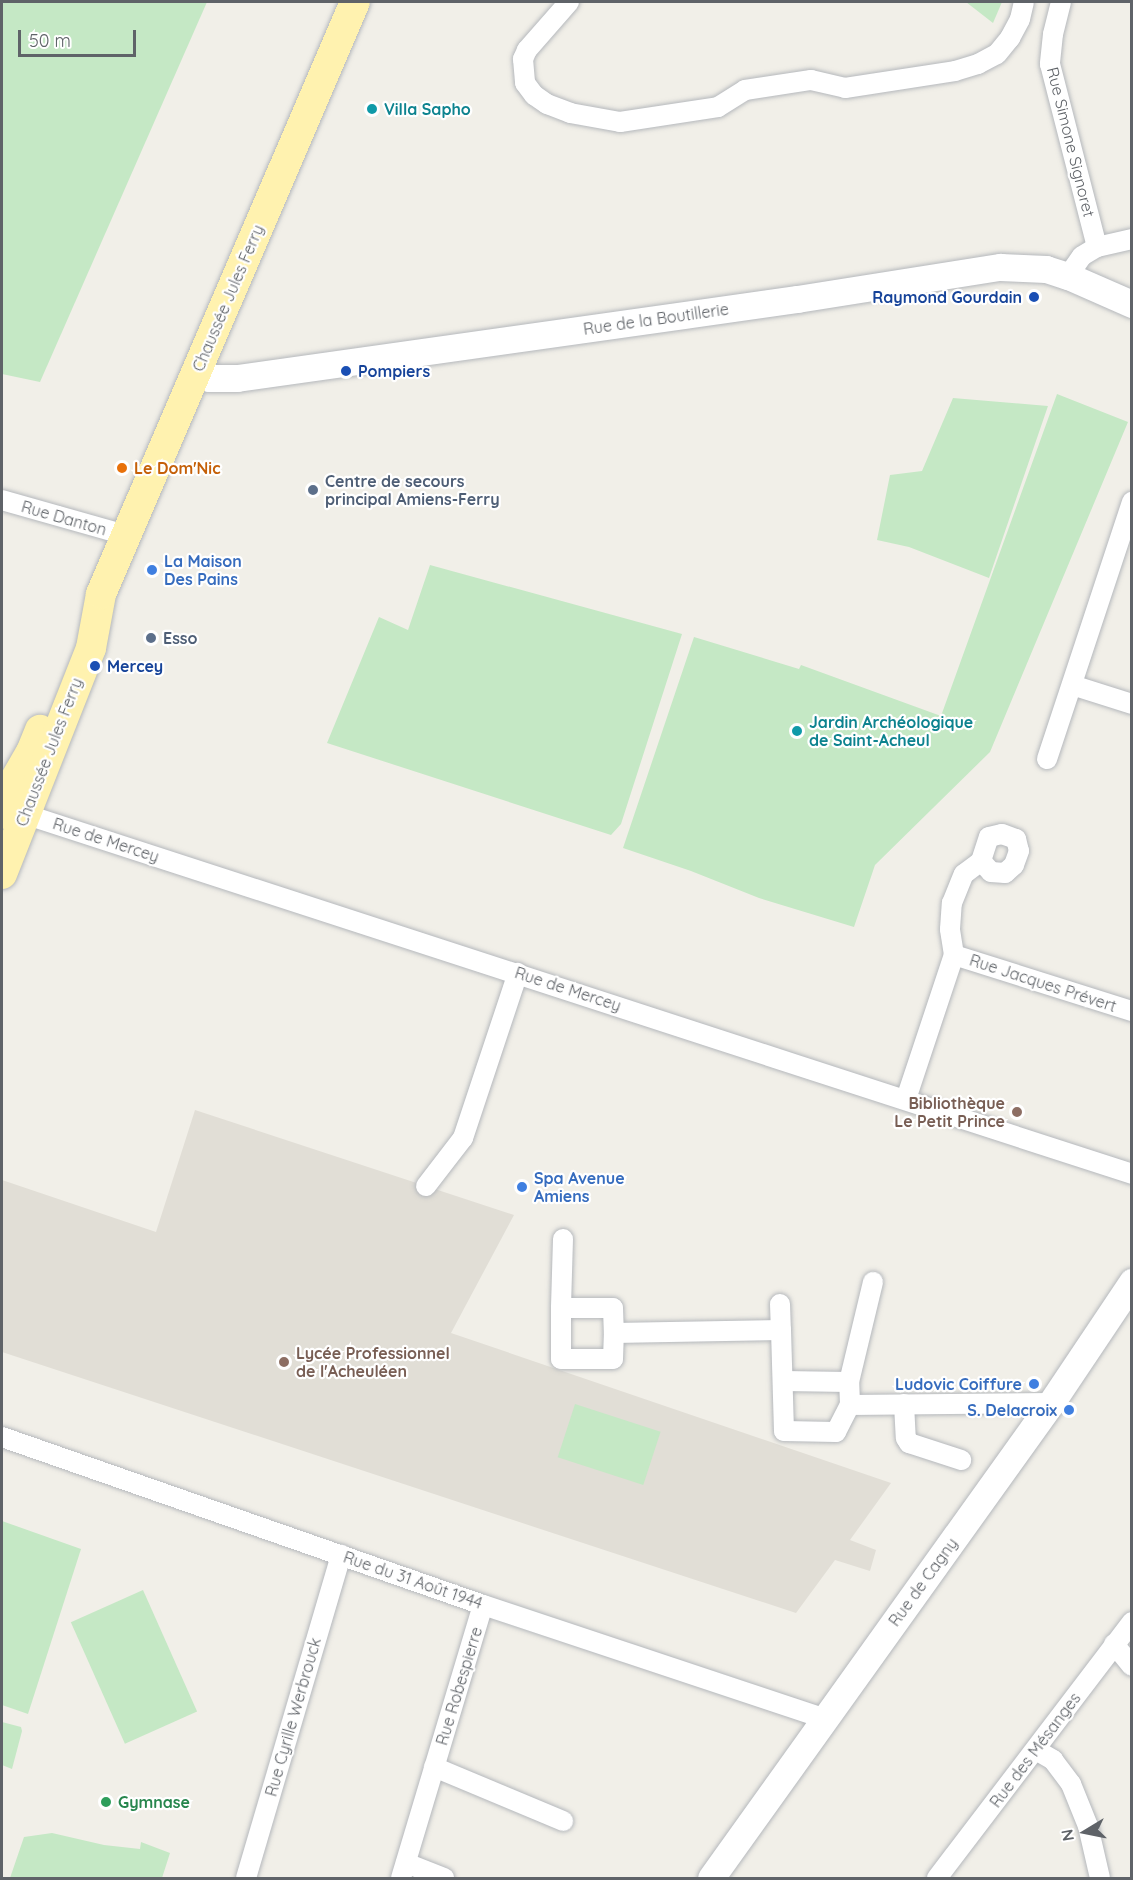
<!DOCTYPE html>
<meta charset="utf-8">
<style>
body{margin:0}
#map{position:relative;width:1133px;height:1880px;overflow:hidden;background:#f1efe8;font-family:Quicksand,sans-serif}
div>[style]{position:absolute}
.education>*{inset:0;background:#e1ded6}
.green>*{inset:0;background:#c5e8c5;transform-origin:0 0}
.roads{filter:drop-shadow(0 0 2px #b5b8bc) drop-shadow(0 0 2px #b5b8bc)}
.street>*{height:20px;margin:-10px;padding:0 10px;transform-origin:10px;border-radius:10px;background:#fff}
.secondary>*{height:27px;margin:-13.5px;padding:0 13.5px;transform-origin:13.5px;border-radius:13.5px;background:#fff}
.primary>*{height:30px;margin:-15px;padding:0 15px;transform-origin:15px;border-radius:15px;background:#fff2af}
.dots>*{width:16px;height:16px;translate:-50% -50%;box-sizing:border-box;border:3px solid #fff;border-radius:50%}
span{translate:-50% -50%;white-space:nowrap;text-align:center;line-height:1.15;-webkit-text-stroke:4.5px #fff;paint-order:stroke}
.culture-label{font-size:16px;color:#0d838f;font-weight:700}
.left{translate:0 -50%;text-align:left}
.street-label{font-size:16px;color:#5f6368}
.transit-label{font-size:16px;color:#164399;font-weight:700}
.right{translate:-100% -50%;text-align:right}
.food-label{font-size:16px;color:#c56008;font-weight:700}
.service-label{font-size:16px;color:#4e5e75;font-weight:700}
.shop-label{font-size:16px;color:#366cbe;font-weight:700}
.education-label{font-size:16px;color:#785e54;font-weight:700}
.leisure-label{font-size:16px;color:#27864d;font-weight:700}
.frame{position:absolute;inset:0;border:3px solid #5f6368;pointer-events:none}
.north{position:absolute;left:1055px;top:1802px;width:60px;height:60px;-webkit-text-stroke:4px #fff;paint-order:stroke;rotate:260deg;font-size:16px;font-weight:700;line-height:24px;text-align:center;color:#5f6368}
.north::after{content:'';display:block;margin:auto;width:21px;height:27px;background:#5f6368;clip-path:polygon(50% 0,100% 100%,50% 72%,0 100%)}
.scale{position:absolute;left:18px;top:30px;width:118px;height:27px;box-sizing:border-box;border:3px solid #5f6368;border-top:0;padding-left:8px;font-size:18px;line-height:21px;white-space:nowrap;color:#5f6368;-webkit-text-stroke:4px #fff;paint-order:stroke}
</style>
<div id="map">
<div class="education">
<div style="clip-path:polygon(195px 1110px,514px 1215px,451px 1333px,891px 1483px,850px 1540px,876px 1550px,870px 1571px,835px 1560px,796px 1613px,2px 1352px,2px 1180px,156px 1232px)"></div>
</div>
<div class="green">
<div style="clip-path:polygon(2px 2px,207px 2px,40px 382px,2px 374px)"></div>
<div style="clip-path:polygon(966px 2px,1002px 2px,993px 23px)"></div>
<div style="clip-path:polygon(1057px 394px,1128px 422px,990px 752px,875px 865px,854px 927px,759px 898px,691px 871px,623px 848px,694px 637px,799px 669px,801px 665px,941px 716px)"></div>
<div style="clip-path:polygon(953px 398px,1048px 406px,989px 578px,909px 547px,877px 540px,890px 475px,922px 471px)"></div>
<div style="clip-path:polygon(430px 565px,682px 634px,621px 824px,611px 835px,327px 743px,379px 617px,408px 630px)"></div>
<div style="left:575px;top:1404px;width:90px;height:56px;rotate:18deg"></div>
<div style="clip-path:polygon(2px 1521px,81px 1549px,28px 1714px,2px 1705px)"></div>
<div style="left:143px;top:1590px;width:133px;height:79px;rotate:66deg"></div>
<div style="clip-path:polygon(2px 1722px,21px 1727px,22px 1731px,12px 1769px,2px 1765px)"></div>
<div style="clip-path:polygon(52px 1833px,104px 1845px,140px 1849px,141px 1842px,170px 1853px,162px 1878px,10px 1878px,24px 1837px)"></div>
</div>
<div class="roads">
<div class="street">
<div style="left:569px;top:2px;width:64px;rotate:131.2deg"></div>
<div style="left:527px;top:50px;width:10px;rotate:114deg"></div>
<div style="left:523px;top:59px;width:24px;rotate:85deg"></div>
<div style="left:525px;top:83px;width:15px;rotate:53deg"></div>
<div style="left:534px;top:95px;width:16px;rotate:35deg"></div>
<div style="left:547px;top:104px;width:25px;rotate:21deg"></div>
<div style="left:570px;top:113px;width:51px;rotate:10.2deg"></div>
<div style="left:620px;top:122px;width:99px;rotate:-8.7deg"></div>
<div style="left:718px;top:107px;width:32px;rotate:-32deg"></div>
<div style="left:745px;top:90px;width:67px;rotate:-8.6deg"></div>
<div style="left:811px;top:80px;width:35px;rotate:13deg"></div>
<div style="left:845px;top:88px;width:111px;rotate:-8.8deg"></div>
<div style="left:955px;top:71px;width:24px;rotate:-17deg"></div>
<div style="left:978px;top:64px;width:21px;rotate:-28deg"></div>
<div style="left:997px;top:54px;width:21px;rotate:-51deg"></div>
<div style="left:1010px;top:38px;width:21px;rotate:-62deg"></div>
<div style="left:1020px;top:19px;width:17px;rotate:-77deg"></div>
<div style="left:1061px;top:2px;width:33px;rotate:104deg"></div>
<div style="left:1053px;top:34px;width:30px;rotate:96deg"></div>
<div style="left:1050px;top:64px;width:189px;rotate:75.6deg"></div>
<div style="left:1068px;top:276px;width:24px;rotate:-55deg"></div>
<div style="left:1082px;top:256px;width:17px;rotate:-31deg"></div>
<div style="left:1097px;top:247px;width:36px;rotate:-13deg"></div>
<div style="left:2px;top:500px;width:129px;rotate:15.8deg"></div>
<div style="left:1072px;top:685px;width:63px;rotate:17.6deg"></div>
<div style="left:1047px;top:759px;width:271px;rotate:-71.7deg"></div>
<div style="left:15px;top:811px;width:1175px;rotate:18deg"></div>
<div style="left:954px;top:955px;width:187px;rotate:17.5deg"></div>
<div style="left:906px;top:1099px;width:152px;rotate:-71.6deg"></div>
<div style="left:954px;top:955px;width:26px;rotate:-99deg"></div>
<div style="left:950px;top:929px;width:26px;rotate:-86deg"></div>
<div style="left:952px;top:903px;width:31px;rotate:-68deg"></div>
<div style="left:964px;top:874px;width:21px;rotate:-37deg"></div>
<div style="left:981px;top:861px;width:25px;rotate:-72deg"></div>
<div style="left:989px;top:837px;width:13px;rotate:-13deg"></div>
<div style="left:1002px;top:834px;width:15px;rotate:20deg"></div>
<div style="left:1016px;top:839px;width:12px;rotate:76deg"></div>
<div style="left:1019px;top:851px;width:15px;rotate:110deg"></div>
<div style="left:1014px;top:865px;width:12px;rotate:138deg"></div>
<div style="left:1005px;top:873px;width:14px;rotate:-176deg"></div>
<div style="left:991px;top:872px;width:15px;rotate:-132deg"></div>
<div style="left:426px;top:1186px;width:61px;rotate:-52.4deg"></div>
<div style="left:463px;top:1138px;width:174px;rotate:-71.6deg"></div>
<div style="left:563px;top:1239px;width:69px;rotate:91.7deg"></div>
<div style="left:561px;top:1308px;width:52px"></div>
<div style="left:613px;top:1308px;width:25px;rotate:88deg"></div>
<div style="left:614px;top:1333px;width:167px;rotate:-1deg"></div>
<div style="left:781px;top:1330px;width:101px;rotate:88.3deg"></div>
<div style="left:784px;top:1431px;width:52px;rotate:1.1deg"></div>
<div style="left:836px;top:1432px;width:30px;rotate:-63deg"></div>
<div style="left:850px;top:1405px;width:201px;rotate:-0.6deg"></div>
<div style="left:780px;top:1304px;width:26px;rotate:88deg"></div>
<div style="left:561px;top:1308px;width:51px;rotate:90deg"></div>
<div style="left:561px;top:1359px;width:52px"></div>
<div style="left:613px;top:1359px;width:26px;rotate:-88deg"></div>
<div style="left:783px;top:1381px;width:66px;rotate:0.9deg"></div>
<div style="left:904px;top:1404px;width:34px;rotate:87deg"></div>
<div style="left:906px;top:1438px;width:6px;rotate:59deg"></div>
<div style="left:909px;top:1443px;width:55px;rotate:18.1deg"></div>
<div style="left:850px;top:1405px;width:23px;rotate:-92deg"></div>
<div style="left:849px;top:1382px;width:103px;rotate:-76.5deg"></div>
<div style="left:2px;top:1437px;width:509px;rotate:19.25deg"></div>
<div style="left:483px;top:1605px;width:360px;rotate:18.4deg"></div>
<div style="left:1114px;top:1644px;width:28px;rotate:51deg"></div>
<div style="left:1036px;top:1750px;width:20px;rotate:30deg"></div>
<div style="left:1053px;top:1760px;width:30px;rotate:53deg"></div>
<div style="left:1071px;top:1784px;width:45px;rotate:68deg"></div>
<div style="left:1088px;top:1826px;width:53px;rotate:77deg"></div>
<div style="left:434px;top:1767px;width:140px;rotate:22.7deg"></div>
<div style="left:406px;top:1863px;width:41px;rotate:21.5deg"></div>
<div style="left:246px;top:1878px;width:337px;rotate:-73.6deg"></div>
<div style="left:401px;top:1878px;width:285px;rotate:-73.3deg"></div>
<div style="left:937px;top:1878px;width:322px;rotate:-52.7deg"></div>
</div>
<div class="secondary">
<div style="left:195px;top:375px;width:14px;rotate:12deg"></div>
<div style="left:209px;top:378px;width:28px"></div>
<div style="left:237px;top:378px;width:566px;rotate:-8.03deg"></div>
<div style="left:797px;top:299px;width:206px;rotate:-9deg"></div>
<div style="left:1000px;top:267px;width:46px;rotate:2.5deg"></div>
<div style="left:1046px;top:269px;width:23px;rotate:18deg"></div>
<div style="left:1068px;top:276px;width:70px;rotate:23.6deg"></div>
<div style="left:711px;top:1878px;width:584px;rotate:-54.41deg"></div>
<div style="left:1051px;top:1403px;width:146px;rotate:-56.2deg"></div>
</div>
<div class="primary">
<div style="left:2px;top:814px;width:33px;rotate:-70deg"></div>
<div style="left:13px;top:783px;width:36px;rotate:-60deg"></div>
<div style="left:31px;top:752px;width:24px;rotate:-68deg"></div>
<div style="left:2px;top:874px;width:243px;rotate:-68.5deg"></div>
<div style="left:91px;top:648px;width:55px;rotate:-79.5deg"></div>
<div style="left:101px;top:594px;width:644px;rotate:-66.78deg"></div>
</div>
</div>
<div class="dots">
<div style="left:372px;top:109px;background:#0f9aa8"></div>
<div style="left:1034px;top:297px;background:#1a4fb4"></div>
<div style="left:346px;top:371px;background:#1a4fb4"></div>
<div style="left:122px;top:468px;background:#e8710a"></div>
<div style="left:313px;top:490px;background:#5c6f8a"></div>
<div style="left:152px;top:570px;background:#3f7fe0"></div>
<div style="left:151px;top:638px;background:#5c6f8a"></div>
<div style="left:95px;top:666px;background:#1a4fb4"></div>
<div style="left:797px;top:731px;background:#0f9aa8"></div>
<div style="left:1017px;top:1112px;background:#8d6e63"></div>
<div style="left:522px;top:1187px;background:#3f7fe0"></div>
<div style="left:284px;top:1362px;background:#8d6e63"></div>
<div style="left:1034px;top:1384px;background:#3f7fe0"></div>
<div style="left:1069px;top:1410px;background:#3f7fe0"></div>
<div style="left:106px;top:1802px;background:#2e9e5b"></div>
</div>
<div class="culture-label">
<span class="left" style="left:384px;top:109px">Villa Sapho</span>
<span class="left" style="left:809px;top:731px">Jardin Archéologique<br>de Saint-Acheul</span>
</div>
<div class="street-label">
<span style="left:1071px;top:142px;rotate:76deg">Rue Simone Signoret</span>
<span style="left:228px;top:298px;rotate:-67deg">Chaussée Jules Ferry</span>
<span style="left:656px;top:319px;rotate:-8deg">Rue de la Boutillerie</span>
<span style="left:64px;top:518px;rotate:16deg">Rue Danton</span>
<span style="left:49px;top:752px;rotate:-69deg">Chaussée Jules Ferry</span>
<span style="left:106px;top:840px;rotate:18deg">Rue de Mercey</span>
<span style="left:1043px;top:983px;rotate:18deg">Rue Jacques Prévert</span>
<span style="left:568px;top:989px;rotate:18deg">Rue de Mercey</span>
<span style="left:413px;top:1580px;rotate:19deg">Rue du 31 Août 1944</span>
<span style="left:923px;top:1582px;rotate:-54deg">Rue de Cagny</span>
<span style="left:459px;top:1686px;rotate:-73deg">Rue Robespierre</span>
<span style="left:293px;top:1717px;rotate:-74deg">Rue Cyrille Werbrouck</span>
<span style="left:1035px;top:1750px;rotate:-53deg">Rue des Mésanges</span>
</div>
<div class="transit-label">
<span class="right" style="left:1022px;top:297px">Raymond Gourdain</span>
<span class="left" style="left:358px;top:371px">Pompiers</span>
<span class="left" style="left:107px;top:666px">Mercey</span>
</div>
<div class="food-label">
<span class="left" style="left:134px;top:468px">Le Dom'Nic</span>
</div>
<div class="service-label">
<span class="left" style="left:325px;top:490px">Centre de secours<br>principal Amiens-Ferry</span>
<span class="left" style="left:163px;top:638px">Esso</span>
</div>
<div class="shop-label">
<span class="left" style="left:164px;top:570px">La Maison<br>Des Pains</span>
<span class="left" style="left:534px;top:1187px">Spa Avenue<br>Amiens</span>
<span class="right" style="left:1022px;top:1384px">Ludovic Coiffure</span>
<span class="right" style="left:1057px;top:1410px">S. Delacroix</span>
</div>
<div class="education-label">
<span class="right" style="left:1005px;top:1112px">Bibliothèque<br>Le Petit Prince</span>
<span class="left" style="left:296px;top:1362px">Lycée Professionnel<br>de l'Acheuléen</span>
</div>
<div class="leisure-label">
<span class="left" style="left:118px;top:1802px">Gymnase</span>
</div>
<div class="frame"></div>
<div class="north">N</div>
<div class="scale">50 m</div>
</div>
